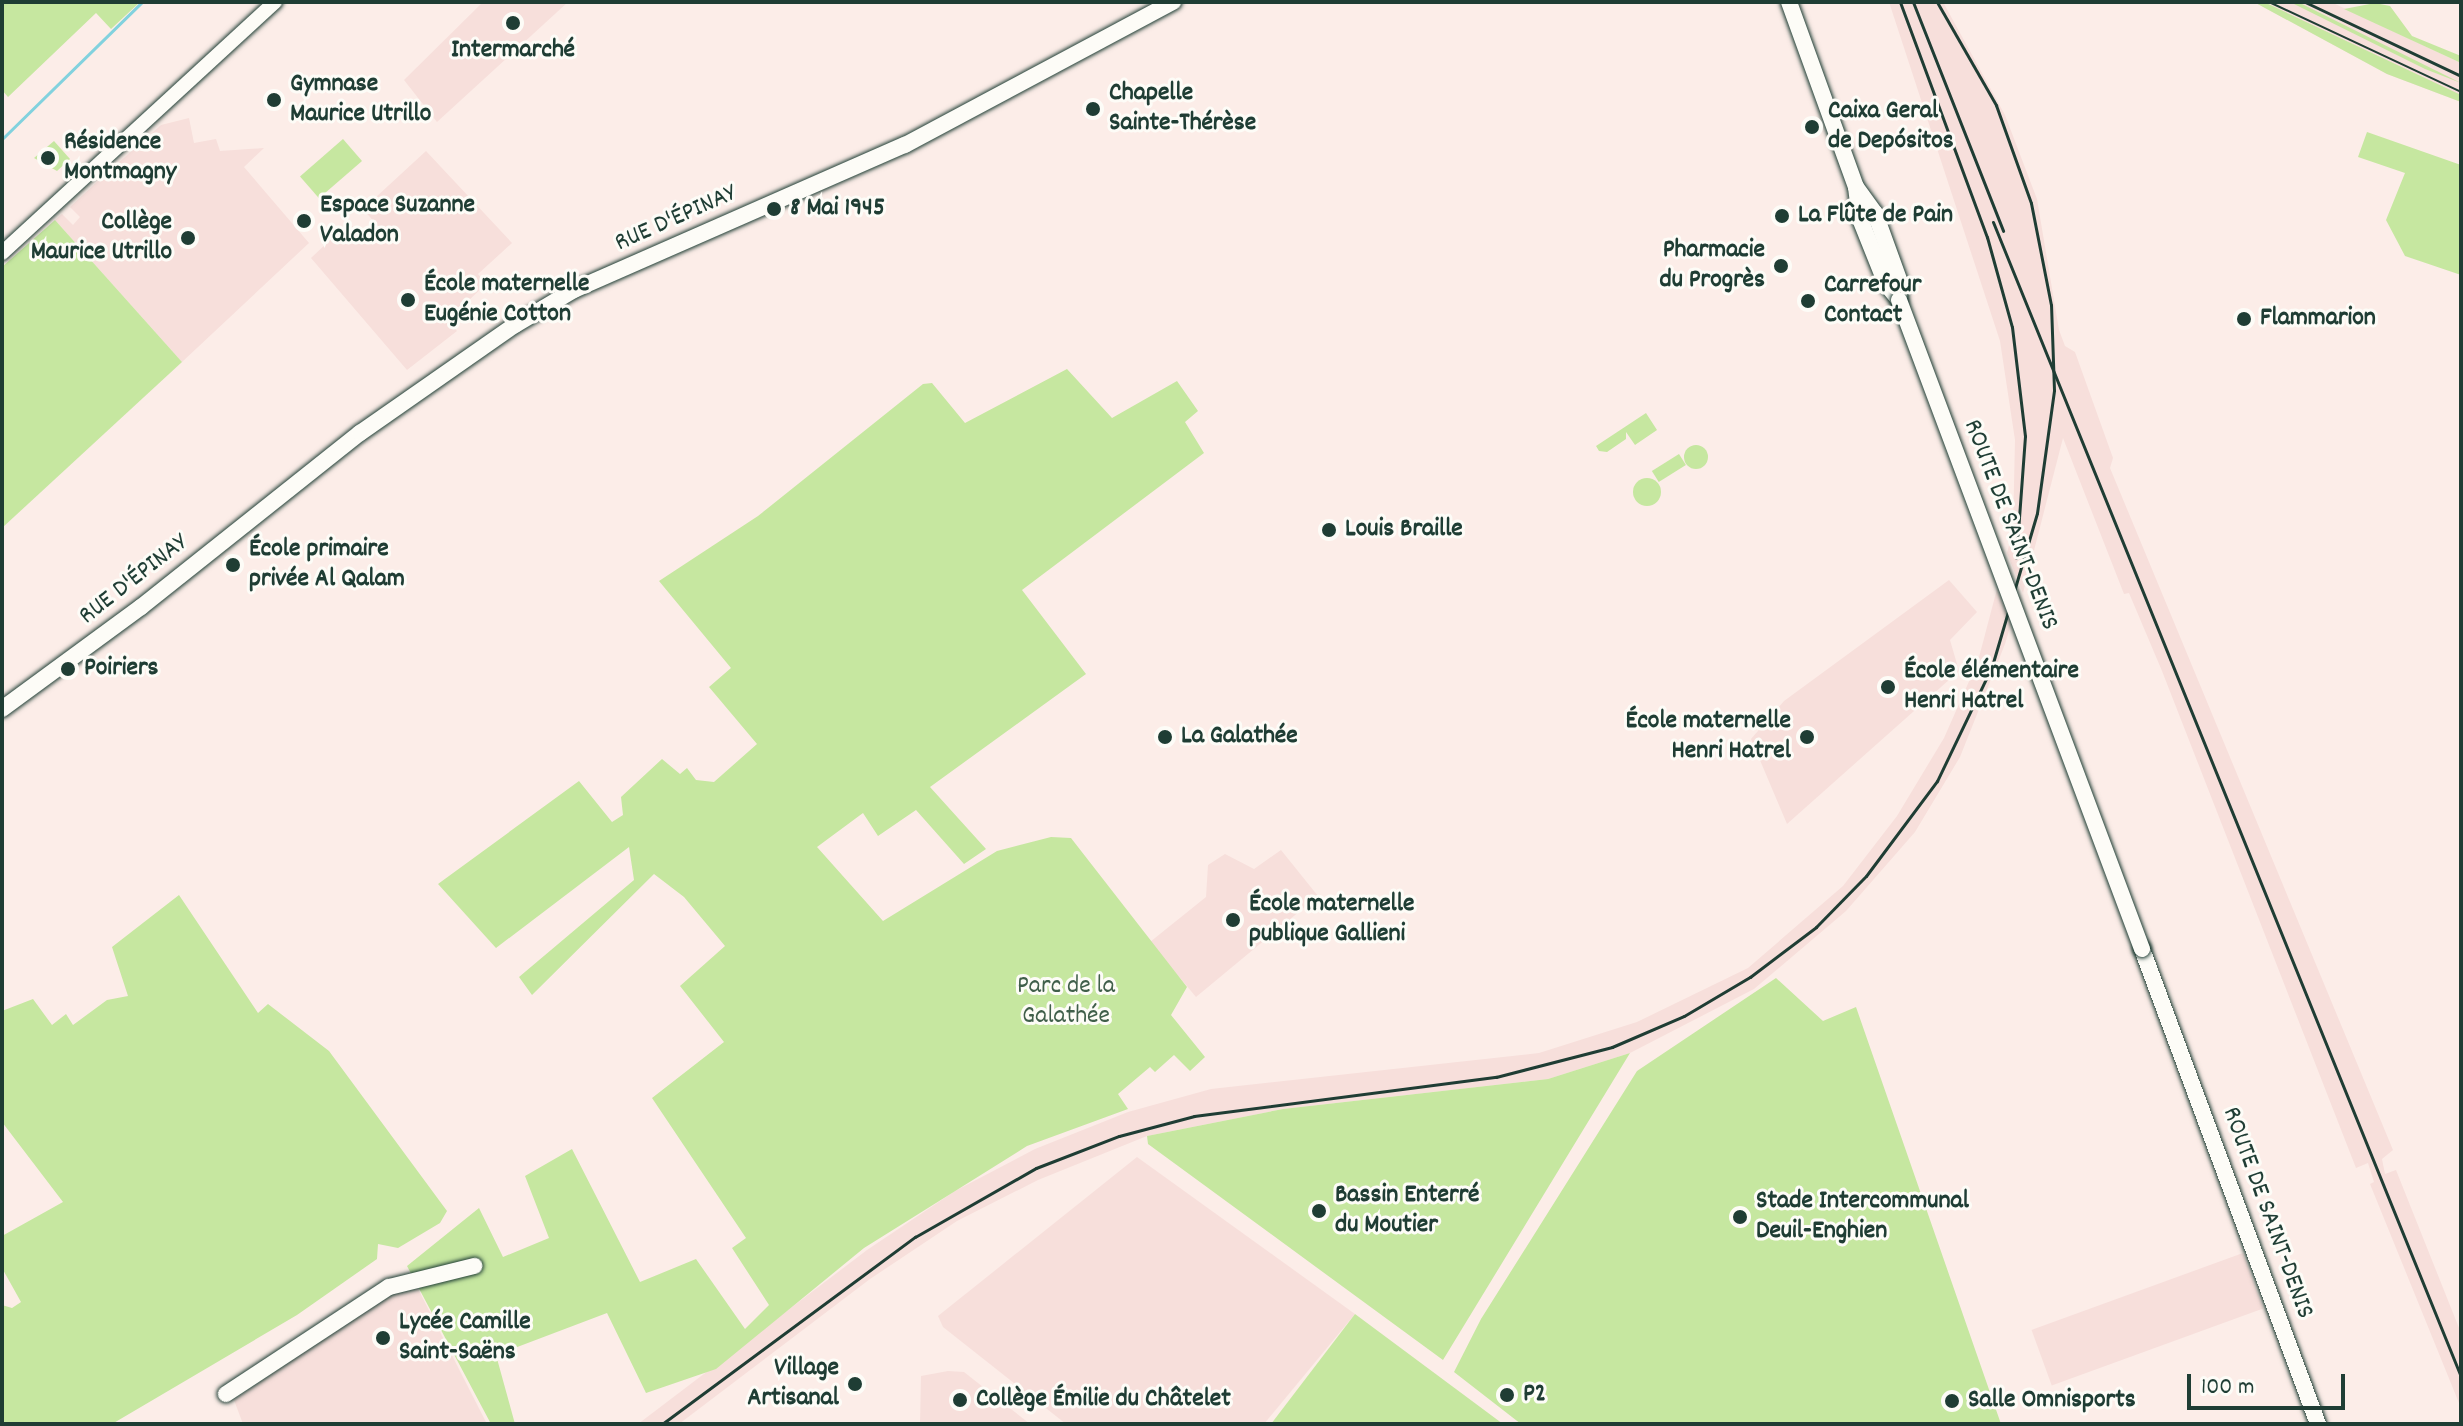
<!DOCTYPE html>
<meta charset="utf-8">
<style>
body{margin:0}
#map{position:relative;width:2463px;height:1426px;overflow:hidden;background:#fcede8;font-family:Dekko,sans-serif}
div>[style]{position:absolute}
.built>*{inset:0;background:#f7dfdb;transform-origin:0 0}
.green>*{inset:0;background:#c6e7a0;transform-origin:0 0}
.round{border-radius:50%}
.stream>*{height:3px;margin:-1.5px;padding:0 1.5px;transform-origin:1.5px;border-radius:1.5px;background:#82d2de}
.roads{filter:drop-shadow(0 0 2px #1f3d34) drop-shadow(0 0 2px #1f3d34)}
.minor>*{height:14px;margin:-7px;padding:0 7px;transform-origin:7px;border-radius:7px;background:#fdfcf7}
.major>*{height:16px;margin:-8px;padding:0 8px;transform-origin:8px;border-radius:8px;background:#fdfcf7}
.tram>*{height:2px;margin:-1px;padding:0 1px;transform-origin:1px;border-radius:1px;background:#1f3d34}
.rail>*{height:3px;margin:-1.5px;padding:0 1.5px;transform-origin:1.5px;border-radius:1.5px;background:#1f3d34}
.bridges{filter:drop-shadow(0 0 2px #1f3d34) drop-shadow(0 0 2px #1f3d34)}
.major-bridge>*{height:16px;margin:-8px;padding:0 8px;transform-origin:8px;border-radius:8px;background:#fdfcf7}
.dots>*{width:22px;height:22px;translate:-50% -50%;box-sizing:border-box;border:4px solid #fdfcf7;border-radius:50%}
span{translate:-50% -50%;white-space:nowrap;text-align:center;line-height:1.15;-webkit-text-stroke:6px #fdfcf7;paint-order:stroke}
.poi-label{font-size:26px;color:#1f3d34;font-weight:700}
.left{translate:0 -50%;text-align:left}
.right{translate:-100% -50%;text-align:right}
.street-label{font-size:26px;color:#1f3d34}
.park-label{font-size:26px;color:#405f4a}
.frame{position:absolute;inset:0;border:4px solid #1f3d34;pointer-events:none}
.scale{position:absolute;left:2187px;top:1374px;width:158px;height:36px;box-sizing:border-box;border:4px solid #1f3d34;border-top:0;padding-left:10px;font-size:24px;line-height:28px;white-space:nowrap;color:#1f3d34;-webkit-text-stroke:6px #fdfcf7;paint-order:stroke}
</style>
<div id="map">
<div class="built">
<div style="clip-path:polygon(483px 2px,568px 2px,437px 122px,404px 80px)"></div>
<div style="clip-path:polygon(1889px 2px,1943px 2px,2005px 115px,2037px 199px,2059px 330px,2065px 346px,2075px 352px,2113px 458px,2110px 468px,2393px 1150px,2382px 1159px,2385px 1174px,2396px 1170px,2461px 1333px,2461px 1408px,2370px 1184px,2374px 1182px,2368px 1163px,2356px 1168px,2162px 671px,2129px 593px,2124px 594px,2063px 438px,2023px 593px,2007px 553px,2013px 530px,2015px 440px,2000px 341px)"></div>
<div style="clip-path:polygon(2254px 2px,2331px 2px,2461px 63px,2461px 102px,2387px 74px)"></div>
<div style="clip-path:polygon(189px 118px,194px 143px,216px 139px,220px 151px,264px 148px,244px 167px,309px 243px,182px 362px,55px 220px,62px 214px,73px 225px,80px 217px,70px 207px,97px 182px,161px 125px)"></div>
<div style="clip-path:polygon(426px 151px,512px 243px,478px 274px,486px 284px,448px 320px,457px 331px,407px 370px,311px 258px,348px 223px,372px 241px,383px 232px,363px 209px)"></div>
<div style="clip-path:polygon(1949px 580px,1977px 612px,1950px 640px,1959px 671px,1787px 824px,1751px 739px,1784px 701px)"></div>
<div style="clip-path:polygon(1997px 589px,2011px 624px,2005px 644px,1960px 757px,1915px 832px,1846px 911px,1754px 989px,1630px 1053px,1548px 1079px,1283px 1109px,1147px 1136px,1038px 1180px,957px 1221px,870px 1279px,679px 1424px,638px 1424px,867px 1250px,955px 1191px,1035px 1149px,1128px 1112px,1211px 1089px,1539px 1053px,1637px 1022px,1748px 968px,1843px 886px,1897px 816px,1944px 738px,1978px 661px)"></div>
<div style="clip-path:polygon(1281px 850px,1318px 896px,1196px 997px,1150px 942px,1206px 897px,1208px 865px,1225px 854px,1254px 869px)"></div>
<div style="clip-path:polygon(1137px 1157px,1355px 1314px,1264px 1424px,1066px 1424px,943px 1327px,938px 1316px)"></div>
<div style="left:2243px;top:1253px;width:59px;height:225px;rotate:70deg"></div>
<div style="clip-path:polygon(412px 1277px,487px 1424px,243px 1424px,234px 1400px)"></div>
<div style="clip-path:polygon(948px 1371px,964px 1372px,1030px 1424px,920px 1424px,921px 1376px)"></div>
</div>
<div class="green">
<div style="clip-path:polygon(2px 2px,140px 2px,111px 29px,96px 13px,8px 97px,2px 90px)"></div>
<div style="clip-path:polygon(2254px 2px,2264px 2px,2461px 95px,2461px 102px,2387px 74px)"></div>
<div style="clip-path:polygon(2290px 2px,2298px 2px,2461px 83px,2425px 69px)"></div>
<div style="clip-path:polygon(2375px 3px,2390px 6px,2412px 36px,2461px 56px,2461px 63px,2344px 9px)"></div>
<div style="clip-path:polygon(2367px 132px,2461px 165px,2461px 275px,2405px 256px,2386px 220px,2405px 173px,2358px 157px)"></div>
<div style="left:343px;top:139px;width:29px;height:57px;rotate:49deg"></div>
<div style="clip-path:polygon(54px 141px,70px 159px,57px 171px,34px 158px)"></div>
<div style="clip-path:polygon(55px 220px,182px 362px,2px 528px,2px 267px)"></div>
<div style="clip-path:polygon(1067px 369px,1112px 418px,1177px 381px,1198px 411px,1185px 422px,1204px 453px,1022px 590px,1086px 674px,930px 787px,986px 849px,964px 864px,916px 810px,878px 836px,863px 813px,817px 847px,883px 921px,997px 851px,1051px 837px,1071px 838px,1187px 987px,1171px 1015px,1205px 1057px,1190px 1071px,1174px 1055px,1155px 1072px,1150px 1067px,1118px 1094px,1128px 1109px,1027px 1146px,864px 1248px,716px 1369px,646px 1393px,607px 1313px,496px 1355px,515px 1424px,491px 1424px,407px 1266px,479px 1208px,503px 1257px,549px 1238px,525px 1176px,572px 1149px,640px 1282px,696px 1259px,745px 1329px,769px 1305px,732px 1248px,746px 1238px,652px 1098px,724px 1042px,680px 986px,725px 946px,684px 897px,654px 874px,532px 995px,519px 977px,634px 880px,629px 847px,496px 948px,438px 884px,579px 781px,612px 822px,623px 815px,621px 797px,662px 759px,680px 774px,687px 768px,696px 780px,714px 782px,757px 744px,709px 687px,731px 668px,659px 581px,758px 516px,923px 384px,932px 383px,965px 423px)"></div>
<div style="clip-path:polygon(1646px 413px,1657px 430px,1635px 445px,1626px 432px,1626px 439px,1607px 452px,1599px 451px,1596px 446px)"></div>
<div class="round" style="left:1684px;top:445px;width:24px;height:24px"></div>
<div style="left:1679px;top:454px;width:13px;height:32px;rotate:58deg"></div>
<div class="round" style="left:1633px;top:478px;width:28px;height:28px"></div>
<div style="clip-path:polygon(179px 895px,258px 1013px,268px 1004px,329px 1051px,447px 1211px,440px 1223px,398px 1248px,378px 1244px,377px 1259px,297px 1315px,112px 1424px,2px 1424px,2px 1305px,12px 1308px,21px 1302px,2px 1268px,2px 1236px,63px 1202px,2px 1122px,2px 1011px,33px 999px,52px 1025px,66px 1014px,73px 1025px,107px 1000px,128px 996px,112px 947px)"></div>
<div style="clip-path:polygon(1776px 978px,1823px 1021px,1856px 1007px,2001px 1424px,1521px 1424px,1454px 1372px,1481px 1319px,1637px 1071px)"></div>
<div style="clip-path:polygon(1630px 1053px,1443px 1360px,1148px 1144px,1147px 1136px,1283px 1109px,1548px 1079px)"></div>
<div style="clip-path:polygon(1355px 1314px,1503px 1424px,1271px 1424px)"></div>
</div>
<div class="stream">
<div style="left:2px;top:139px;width:196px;rotate:-44.4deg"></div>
</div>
<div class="roads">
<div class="minor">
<div style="left:2px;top:253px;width:371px;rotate:-42.6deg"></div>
</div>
<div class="major">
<div style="left:1789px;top:2px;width:197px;rotate:70.1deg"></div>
<div style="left:1856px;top:187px;width:32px;rotate:83deg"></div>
<div style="left:1860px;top:219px;width:70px;rotate:68.2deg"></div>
<div style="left:1886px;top:284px;width:21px;rotate:51deg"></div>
<div style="left:1856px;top:187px;width:32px;rotate:54deg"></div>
<div style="left:1875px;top:213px;width:73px;rotate:70.1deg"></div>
<div style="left:1900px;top:282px;width:18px;rotate:93deg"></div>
<div style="left:2px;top:709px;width:172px;rotate:-36.3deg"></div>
<div style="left:141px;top:607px;width:280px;rotate:-38.5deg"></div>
<div style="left:360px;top:433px;width:189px;rotate:-34.9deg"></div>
<div style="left:515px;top:325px;width:69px;rotate:-30.7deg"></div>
<div style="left:574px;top:290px;width:361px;rotate:-23.7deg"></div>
<div style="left:905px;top:145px;width:304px;rotate:-28.1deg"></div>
<div style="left:2142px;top:949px;width:507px;rotate:69.67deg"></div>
<div style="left:226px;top:1394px;width:195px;rotate:-33.3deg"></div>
<div style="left:389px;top:1287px;width:88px;rotate:-13.9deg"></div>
</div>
</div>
<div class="tram">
<div style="left:2269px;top:2px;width:212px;rotate:25.1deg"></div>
</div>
<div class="rail">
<div style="left:1900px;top:2px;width:251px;rotate:69.7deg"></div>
<div style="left:1987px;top:237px;width:93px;rotate:74.5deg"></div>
<div style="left:2012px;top:327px;width:110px;rotate:83.2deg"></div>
<div style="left:2025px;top:436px;width:122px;rotate:94.2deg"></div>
<div style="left:1913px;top:2px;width:246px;rotate:68.5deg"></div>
<div style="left:2305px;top:2px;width:173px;rotate:25.4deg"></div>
<div style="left:1993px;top:222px;width:1246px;rotate:67.94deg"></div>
<div style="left:662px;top:1424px;width:315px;rotate:-36.5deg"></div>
<div style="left:915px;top:1237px;width:139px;rotate:-29.7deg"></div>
<div style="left:1036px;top:1168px;width:89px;rotate:-21.1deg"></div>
<div style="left:1119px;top:1136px;width:78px;rotate:-14.9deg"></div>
<div style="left:1194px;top:1116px;width:305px;rotate:-7.4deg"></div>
<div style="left:1496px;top:1077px;width:120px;rotate:-14.5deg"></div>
<div style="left:1612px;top:1047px;width:78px;rotate:-23.3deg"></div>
<div style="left:1684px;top:1016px;width:77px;rotate:-30.6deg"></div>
<div style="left:1750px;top:977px;width:83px;rotate:-37.1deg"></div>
<div style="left:1816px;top:927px;width:71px;rotate:-45.6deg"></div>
<div style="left:1866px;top:876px;width:119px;rotate:-53.2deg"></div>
<div style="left:1937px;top:781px;width:127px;rotate:-64.4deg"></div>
<div style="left:1992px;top:666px;width:159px;rotate:-73.6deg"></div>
<div style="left:2037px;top:513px;width:124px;rotate:-82.1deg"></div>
<div style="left:2054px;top:390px;width:85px;rotate:-92deg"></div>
<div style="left:2051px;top:305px;width:104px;rotate:-101.1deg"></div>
<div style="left:2031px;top:203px;width:104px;rotate:-109.7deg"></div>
<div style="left:1996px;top:105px;width:119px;rotate:-119.8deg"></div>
</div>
<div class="bridges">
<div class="major-bridge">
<div style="left:1899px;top:300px;width:693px;rotate:69.47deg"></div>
</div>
</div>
<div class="dots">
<div style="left:513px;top:23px;background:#1f3d34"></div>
<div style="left:274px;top:100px;background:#1f3d34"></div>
<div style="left:1093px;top:109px;background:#1f3d34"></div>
<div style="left:1812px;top:127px;background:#1f3d34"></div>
<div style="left:48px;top:158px;background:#1f3d34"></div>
<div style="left:774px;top:209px;background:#1f3d34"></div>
<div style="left:1782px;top:216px;background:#1f3d34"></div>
<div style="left:304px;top:221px;background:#1f3d34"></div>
<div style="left:188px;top:238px;background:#1f3d34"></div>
<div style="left:1781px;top:266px;background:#1f3d34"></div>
<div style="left:408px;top:300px;background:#1f3d34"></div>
<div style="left:1808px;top:301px;background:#1f3d34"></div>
<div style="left:2244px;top:319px;background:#1f3d34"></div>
<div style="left:1329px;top:530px;background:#1f3d34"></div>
<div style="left:233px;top:565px;background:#1f3d34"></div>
<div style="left:68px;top:669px;background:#1f3d34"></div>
<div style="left:1888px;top:687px;background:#1f3d34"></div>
<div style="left:1165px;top:737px;background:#1f3d34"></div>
<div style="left:1807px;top:737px;background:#1f3d34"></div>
<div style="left:1233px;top:920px;background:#1f3d34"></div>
<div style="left:1319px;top:1211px;background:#1f3d34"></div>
<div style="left:1740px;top:1217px;background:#1f3d34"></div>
<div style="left:383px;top:1338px;background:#1f3d34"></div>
<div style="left:855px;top:1384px;background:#1f3d34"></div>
<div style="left:1507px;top:1395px;background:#1f3d34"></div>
<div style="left:960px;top:1400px;background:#1f3d34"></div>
<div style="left:1952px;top:1401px;background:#1f3d34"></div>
</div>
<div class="poi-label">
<span style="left:513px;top:51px">Intermarché</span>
<span class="left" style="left:290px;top:100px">Gymnase<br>Maurice Utrillo</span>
<span class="left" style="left:1109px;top:109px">Chapelle<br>Sainte-Thérèse</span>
<span class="left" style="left:1828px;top:127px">Caixa Geral<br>de Depósitos</span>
<span class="left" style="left:64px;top:158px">Résidence<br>Montmagny</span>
<span class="left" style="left:320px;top:221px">Espace Suzanne<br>Valadon</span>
<span class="left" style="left:790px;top:209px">8 Mai 1945</span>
<span class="left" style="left:1798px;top:216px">La Flûte de Pain</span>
<span class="right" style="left:172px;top:238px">Collège<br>Maurice Utrillo</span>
<span class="right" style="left:1765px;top:266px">Pharmacie<br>du Progrès</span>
<span class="left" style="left:424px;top:300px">École maternelle<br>Eugénie Cotton</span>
<span class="left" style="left:1824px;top:301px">Carrefour<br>Contact</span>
<span class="left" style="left:2260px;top:319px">Flammarion</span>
<span class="left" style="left:1345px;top:530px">Louis Braille</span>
<span class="left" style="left:249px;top:565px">École primaire<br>privée Al Qalam</span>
<span class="left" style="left:84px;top:669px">Poiriers</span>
<span class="left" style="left:1904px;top:687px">École élémentaire<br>Henri Hatrel</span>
<span class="right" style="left:1791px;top:737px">École maternelle<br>Henri Hatrel</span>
<span class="left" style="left:1181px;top:737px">La Galathée</span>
<span class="left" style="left:1249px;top:920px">École maternelle<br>publique Gallieni</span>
<span class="left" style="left:1335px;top:1211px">Bassin Enterré<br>du Moutier</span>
<span class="left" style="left:1756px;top:1217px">Stade Intercommunal<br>Deuil-Enghien</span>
<span class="left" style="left:399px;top:1338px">Lycée Camille<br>Saint-Saëns</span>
<span class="right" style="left:839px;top:1384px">Village<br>Artisanal</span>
<span class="left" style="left:1523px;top:1395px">P2</span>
<span class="left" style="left:976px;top:1400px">Collège Émilie du Châtelet</span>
<span class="left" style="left:1968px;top:1401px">Salle Omnisports</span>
</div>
<div class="street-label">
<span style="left:676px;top:219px;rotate:-24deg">RUE D'ÉPINAY</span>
<span style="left:2010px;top:525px;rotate:69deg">ROUTE DE SAINT-DENIS</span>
<span style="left:134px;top:580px;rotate:-38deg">RUE D'ÉPINAY</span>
<span style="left:2267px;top:1213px;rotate:70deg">ROUTE DE SAINT-DENIS</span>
</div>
<div class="park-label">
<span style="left:1066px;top:1002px">Parc de la<br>Galathée</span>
</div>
<div class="frame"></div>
<div class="scale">100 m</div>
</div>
